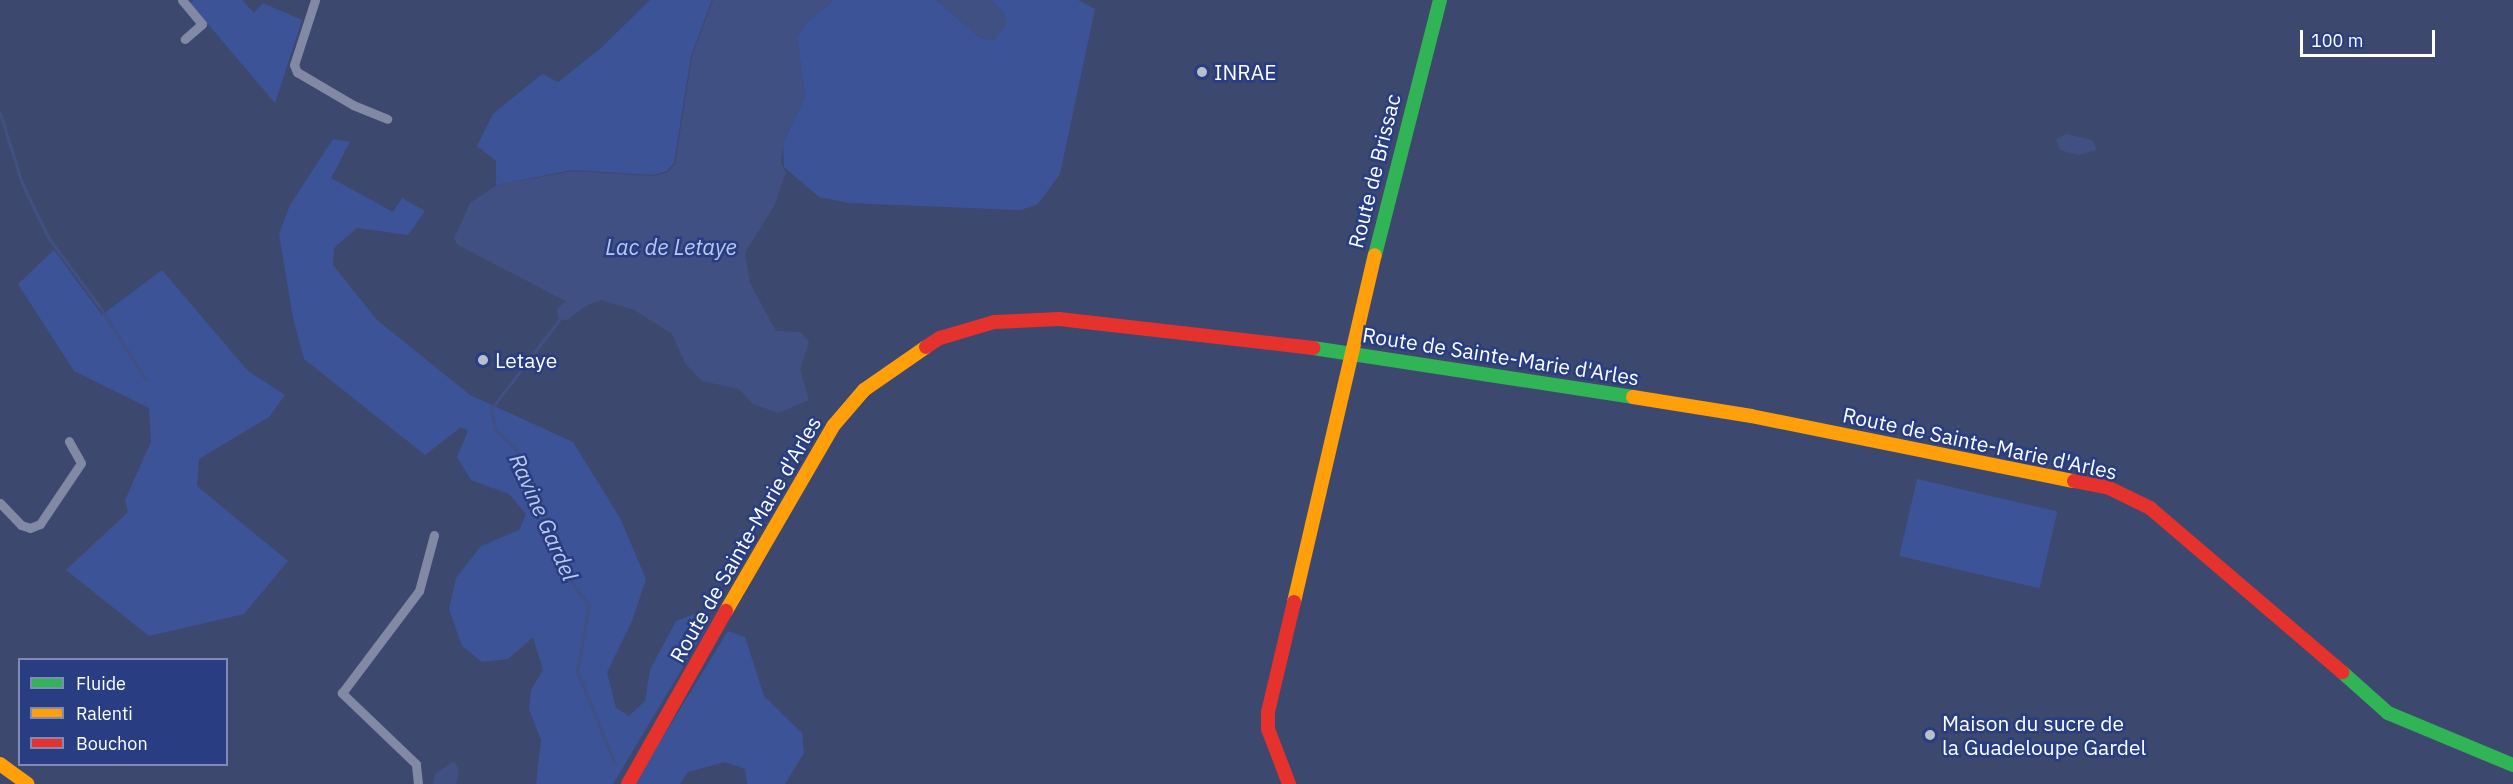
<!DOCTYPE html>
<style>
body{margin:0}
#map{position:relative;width:2513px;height:784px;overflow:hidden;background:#3c486e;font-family:"IBM Plex Sans",sans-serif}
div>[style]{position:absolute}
.green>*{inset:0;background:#3c5398;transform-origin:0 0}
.water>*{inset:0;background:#415082}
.stream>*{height:3px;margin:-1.5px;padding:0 1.5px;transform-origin:1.5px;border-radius:1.5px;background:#415082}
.river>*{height:16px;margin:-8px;padding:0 8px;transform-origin:8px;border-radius:8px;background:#415082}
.street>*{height:9px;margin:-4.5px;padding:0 4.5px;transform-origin:4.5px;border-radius:4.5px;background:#8289a4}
.fast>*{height:14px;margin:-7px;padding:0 7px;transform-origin:7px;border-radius:7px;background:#30b455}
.slow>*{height:14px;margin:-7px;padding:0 7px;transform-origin:7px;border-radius:7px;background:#ff9f0a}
.jam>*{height:14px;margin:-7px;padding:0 7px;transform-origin:7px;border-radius:7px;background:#e5322d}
.dots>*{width:16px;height:16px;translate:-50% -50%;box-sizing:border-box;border:3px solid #283d82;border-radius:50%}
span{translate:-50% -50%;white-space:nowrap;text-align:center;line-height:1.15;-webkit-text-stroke:5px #283d82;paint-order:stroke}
.poi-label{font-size:21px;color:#fff}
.left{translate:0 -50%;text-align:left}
.street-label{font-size:21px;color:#fff}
.water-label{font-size:22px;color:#bcc8ee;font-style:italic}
.legend{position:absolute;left:18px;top:658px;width:210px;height:108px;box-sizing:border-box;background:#283d82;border:2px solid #7e8bb4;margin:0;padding:8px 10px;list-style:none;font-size:18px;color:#fff}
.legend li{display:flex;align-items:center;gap:12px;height:30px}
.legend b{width:30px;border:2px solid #7e8bb4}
.scale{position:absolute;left:2300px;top:30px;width:135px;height:27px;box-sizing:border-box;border:3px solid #fff;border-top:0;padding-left:8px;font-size:18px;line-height:21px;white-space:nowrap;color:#fff;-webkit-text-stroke:4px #283d82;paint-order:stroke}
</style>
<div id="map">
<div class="green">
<div style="clip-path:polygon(194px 0,242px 0,254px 13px,263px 3px,302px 20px,275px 103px,190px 3px)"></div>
<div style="clip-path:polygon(650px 0,712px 0,691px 56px,674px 163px,667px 171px,653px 175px,572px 170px,496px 185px,496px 161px,477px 146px,493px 114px,542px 74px,558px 82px,600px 49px)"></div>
<div style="clip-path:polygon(834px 0,936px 0,981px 38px,994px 40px,1005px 15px,991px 0,1078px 0,1095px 9px,1060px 174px,1038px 204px,1021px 210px,849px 203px,819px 197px,784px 167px,783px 143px,805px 97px,797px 38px,806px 23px)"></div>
<div style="clip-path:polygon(333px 139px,350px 142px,331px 178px,393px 212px,402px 198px,425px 211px,408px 235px,357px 228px,334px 248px,333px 265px,377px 320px,470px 395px,573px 442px,620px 518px,646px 579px,632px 621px,607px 672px,616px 708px,629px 716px,645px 701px,650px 670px,676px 621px,705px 610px,711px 620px,613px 784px,536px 784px,541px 740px,529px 709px,531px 690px,543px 670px,533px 637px,508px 659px,482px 662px,462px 646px,449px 609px,456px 578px,481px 546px,519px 530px,526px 514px,509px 494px,471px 480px,457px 457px,468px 431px,461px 427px,425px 455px,304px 359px,293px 318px,279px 234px,290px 205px)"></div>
<div style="clip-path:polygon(54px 250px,102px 315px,162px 270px,248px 371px,285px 395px,269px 417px,199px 459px,197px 486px,288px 561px,244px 614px,149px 636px,66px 570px,128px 512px,125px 500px,151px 442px,149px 408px,74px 371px,18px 284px)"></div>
<div style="left:1917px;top:479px;width:144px;height:79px;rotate:13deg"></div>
<div style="clip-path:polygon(728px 631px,745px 637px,764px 696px,802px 733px,804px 753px,785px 784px,747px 784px,745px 769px,725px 762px,688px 772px,680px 784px,634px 784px)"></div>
</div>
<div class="water">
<div style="clip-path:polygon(713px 0,834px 0,806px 23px,797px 38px,805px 97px,783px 143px,781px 163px,786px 173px,774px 206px,745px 253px,750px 283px,776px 331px,800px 332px,809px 342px,800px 369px,809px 400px,778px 413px,753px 404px,739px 389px,702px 381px,685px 363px,672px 334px,634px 310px,601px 300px,583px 307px,571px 304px,458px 245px,454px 239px,470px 203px,497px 185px,573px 171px,654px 176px,668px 172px,675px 164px,692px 56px)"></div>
<div style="clip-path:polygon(936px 0,991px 0,1005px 15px,1007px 24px,994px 40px,981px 38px)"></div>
<div style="clip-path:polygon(2066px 134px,2092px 140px,2097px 150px,2078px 155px,2060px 150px,2056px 140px)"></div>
<div style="clip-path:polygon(454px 761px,459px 770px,456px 784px,433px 784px,435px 774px)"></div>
</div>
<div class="stream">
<div style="left:0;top:113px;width:73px;rotate:72.6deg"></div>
<div style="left:22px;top:183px;width:60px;rotate:64.3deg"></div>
<div style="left:48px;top:237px;width:89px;rotate:53.6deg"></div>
<div style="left:101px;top:309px;width:84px;rotate:57.6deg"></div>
<div style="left:565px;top:312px;width:122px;rotate:127.3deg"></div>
<div style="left:491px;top:409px;width:20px;rotate:79deg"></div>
<div style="left:495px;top:429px;width:28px;rotate:44deg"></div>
<div style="left:515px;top:448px;width:54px;rotate:62.5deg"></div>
<div style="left:540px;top:496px;width:96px;rotate:69.3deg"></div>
<div style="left:574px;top:586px;width:25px;rotate:53deg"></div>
<div style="left:589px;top:606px;width:66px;rotate:100.5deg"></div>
<div style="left:577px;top:671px;width:100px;rotate:67.8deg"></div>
</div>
<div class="river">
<div style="left:565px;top:312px;width:33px;rotate:-38deg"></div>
</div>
<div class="street">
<div style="left:182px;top:0;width:31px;rotate:50deg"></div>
<div style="left:202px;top:24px;width:23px;rotate:139deg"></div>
<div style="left:315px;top:0;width:68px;rotate:107.9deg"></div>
<div style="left:294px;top:65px;width:8px;rotate:67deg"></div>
<div style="left:297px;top:72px;width:65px;rotate:30.5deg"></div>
<div style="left:353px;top:105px;width:37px;rotate:22deg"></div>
<div style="left:0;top:503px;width:30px;rotate:46deg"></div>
<div style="left:21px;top:525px;width:9px;rotate:18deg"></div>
<div style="left:30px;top:528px;width:11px;rotate:-22deg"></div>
<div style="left:40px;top:524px;width:73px;rotate:-56.1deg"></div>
<div style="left:81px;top:463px;width:25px;rotate:-119deg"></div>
<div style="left:418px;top:784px;width:20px;rotate:-96deg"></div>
<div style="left:416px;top:764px;width:103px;rotate:-136.2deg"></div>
<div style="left:342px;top:693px;width:128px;rotate:-53deg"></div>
<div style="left:419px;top:591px;width:58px;rotate:-75deg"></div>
</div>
<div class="fast">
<div style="left:1375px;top:255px;width:263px;rotate:-75.7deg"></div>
<div style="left:1313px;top:348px;width:324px;rotate:8.7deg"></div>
<div style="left:2342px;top:672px;width:62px;rotate:41.7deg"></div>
<div style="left:2388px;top:713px;width:135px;rotate:22.6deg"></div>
</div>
<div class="slow">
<div style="left:1633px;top:397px;width:120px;rotate:9.1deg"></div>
<div style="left:1751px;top:416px;width:329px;rotate:11.4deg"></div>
<div style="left:1294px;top:602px;width:356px;rotate:-76.9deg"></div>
<div style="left:726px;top:611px;width:215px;rotate:-59.9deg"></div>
<div style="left:834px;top:425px;width:46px;rotate:-49.4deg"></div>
<div style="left:864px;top:390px;width:75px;rotate:-34.7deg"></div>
<div style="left:0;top:764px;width:34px;rotate:36deg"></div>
</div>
<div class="jam">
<div style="left:926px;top:347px;width:17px;rotate:-33deg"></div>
<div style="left:940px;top:338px;width:56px;rotate:-16.5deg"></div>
<div style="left:994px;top:322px;width:65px;rotate:-2.6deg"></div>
<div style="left:1059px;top:319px;width:256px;rotate:6.5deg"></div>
<div style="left:2074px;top:481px;width:36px;rotate:11deg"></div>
<div style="left:2109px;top:488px;width:46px;rotate:26deg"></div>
<div style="left:2150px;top:508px;width:253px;rotate:40.5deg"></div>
<div style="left:628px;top:784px;width:199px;rotate:-60.5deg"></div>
<div style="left:1289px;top:784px;width:59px;rotate:-110.9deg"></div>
<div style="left:1268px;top:729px;width:17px;rotate:-90deg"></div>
<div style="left:1268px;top:712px;width:113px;rotate:-76.7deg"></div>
</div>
<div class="dots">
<div style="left:1202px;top:72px;background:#bbbfcc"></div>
<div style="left:483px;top:360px;background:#bbbfcc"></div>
<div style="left:1930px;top:735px;background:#bbbfcc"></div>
</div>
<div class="poi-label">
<span class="left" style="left:1214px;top:72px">INRAE</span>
<span class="left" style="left:495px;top:360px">Letaye</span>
<span class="left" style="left:1942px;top:735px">Maison du sucre de<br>la Guadeloupe Gardel</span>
</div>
<div class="street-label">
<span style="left:1374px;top:171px;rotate:-76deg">Route de Brissac</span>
<span style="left:1501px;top:356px;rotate:9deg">Route de Sainte-Marie d'Arles</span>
<span style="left:1980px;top:443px;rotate:12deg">Route de Sainte-Marie d'Arles</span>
<span style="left:745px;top:539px;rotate:-60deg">Route de Sainte-Marie d'Arles</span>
</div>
<div class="water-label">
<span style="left:671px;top:247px">Lac de Letaye</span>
<span style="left:544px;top:517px;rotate:66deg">Ravine Gardel</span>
</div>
<ul class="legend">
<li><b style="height:8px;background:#30b455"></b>Fluide</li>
<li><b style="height:8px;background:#ff9f0a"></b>Ralenti</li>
<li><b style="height:8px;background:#e5322d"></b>Bouchon</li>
</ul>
<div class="scale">100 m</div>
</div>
